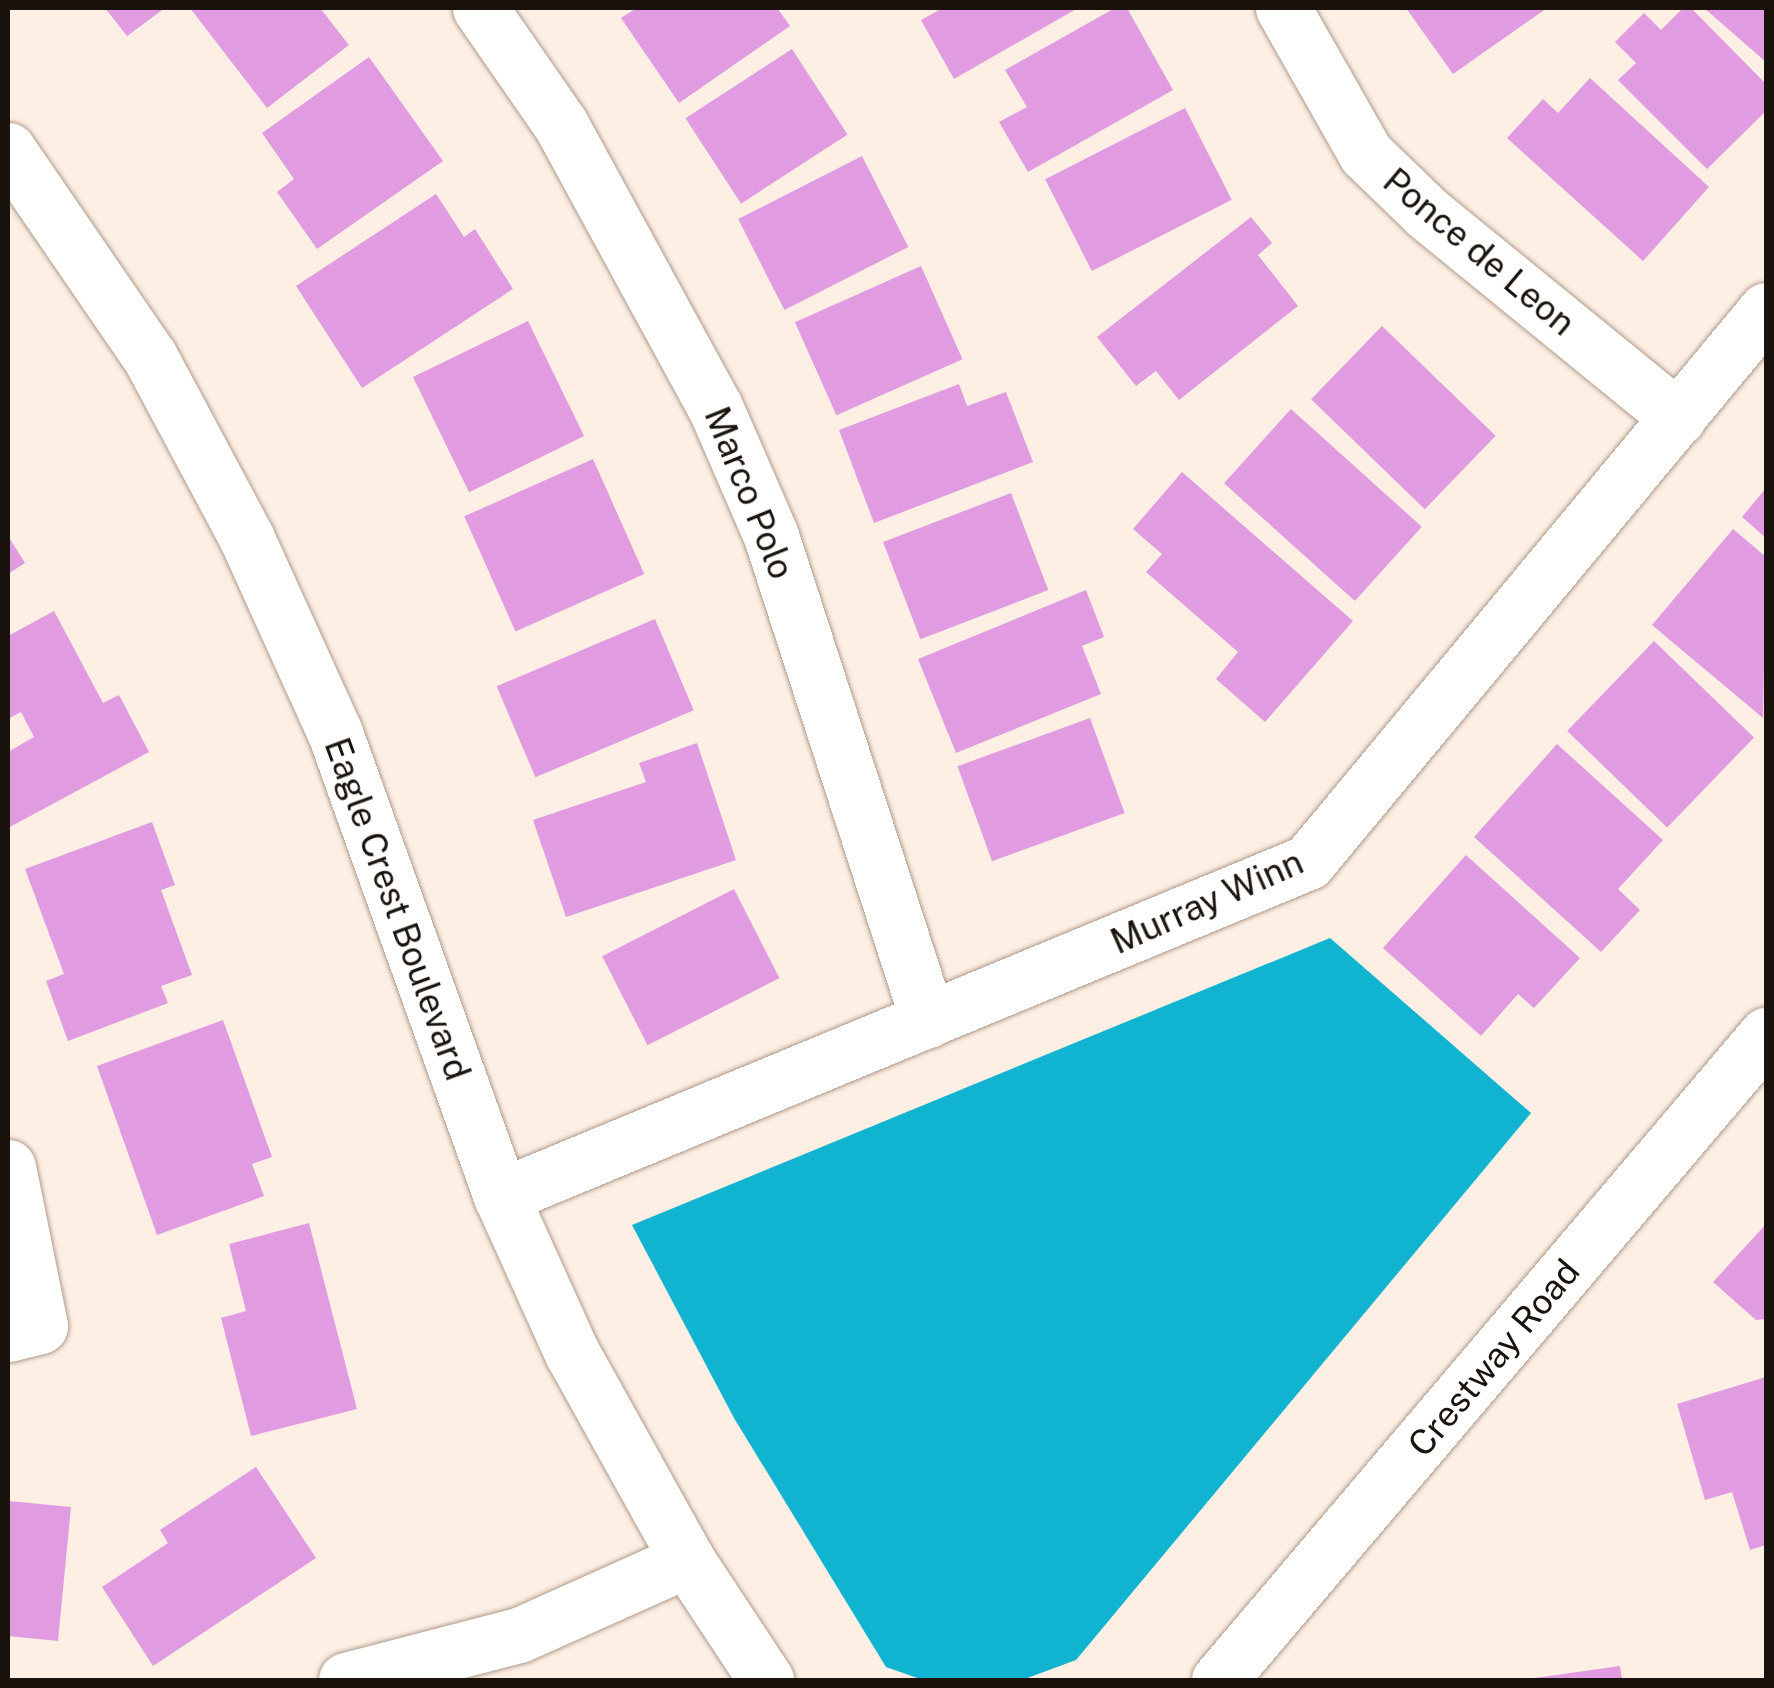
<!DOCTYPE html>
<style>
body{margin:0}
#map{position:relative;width:1774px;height:1688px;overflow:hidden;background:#fdefe4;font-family:"Public Sans",sans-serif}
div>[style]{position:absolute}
.water>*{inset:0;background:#10b3d0}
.building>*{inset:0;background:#e19be0;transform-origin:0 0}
.roads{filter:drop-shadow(0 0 2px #b09b8a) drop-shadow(0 0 2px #b09b8a)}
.minor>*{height:55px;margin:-27.5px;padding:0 27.5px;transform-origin:27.5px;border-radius:27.5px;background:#fff}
.major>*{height:55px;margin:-27.5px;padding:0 27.5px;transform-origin:27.5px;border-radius:27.5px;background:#fff}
span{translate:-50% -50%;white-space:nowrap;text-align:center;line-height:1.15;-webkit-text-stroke:10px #fff;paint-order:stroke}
.street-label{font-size:35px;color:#1a120c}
.frame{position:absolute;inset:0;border:10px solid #1a120c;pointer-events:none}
</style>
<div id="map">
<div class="water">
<div style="clip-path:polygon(1330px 938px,1531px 1113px,1076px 1660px,1022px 1680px,923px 1680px,886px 1667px,734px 1418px,632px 1225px)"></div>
</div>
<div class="building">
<div style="clip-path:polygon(105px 8px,165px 8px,127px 36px)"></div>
<div style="clip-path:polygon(190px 8px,320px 8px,349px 45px,267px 108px)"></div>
<div style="clip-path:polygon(637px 8px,777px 8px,790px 26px,679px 103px,621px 18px)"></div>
<div style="clip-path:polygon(943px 8px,1078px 8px,954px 79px,921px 20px)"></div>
<div style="clip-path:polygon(1115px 8px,1127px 8px,1173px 90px,1028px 172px,999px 122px,1027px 107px,1005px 70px)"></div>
<div style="clip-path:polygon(1406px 8px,1547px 8px,1453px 74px)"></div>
<div style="clip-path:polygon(1683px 8px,1691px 8px,1766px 84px,1766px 111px,1707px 169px,1618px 80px,1636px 63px,1615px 42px,1644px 13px,1661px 30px)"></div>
<div style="clip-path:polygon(1704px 8px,1766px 8px,1766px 62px)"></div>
<div style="left:792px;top:49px;width:102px;height:127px;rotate:57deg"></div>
<div style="clip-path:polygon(369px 57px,443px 161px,317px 249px,277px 192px,294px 179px,262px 133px)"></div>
<div style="clip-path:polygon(1590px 78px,1709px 187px,1643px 261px,1507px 138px,1543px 99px,1558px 113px)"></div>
<div style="left:1185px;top:108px;width:103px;height:157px;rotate:63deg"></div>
<div style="left:862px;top:156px;width:102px;height:139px;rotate:63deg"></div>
<div style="clip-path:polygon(436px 194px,464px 237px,475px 229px,513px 289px,362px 388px,296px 286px)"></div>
<div style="clip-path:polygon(1251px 217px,1272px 243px,1258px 255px,1298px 306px,1179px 400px,1156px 371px,1136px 386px,1097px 337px)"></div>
<div style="left:921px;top:266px;width:102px;height:138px;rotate:66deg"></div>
<div style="left:528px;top:321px;width:128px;height:128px;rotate:64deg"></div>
<div style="left:1382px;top:326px;width:158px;height:102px;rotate:44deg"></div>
<div style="clip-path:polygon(959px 384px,967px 406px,1006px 392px,1033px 462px,874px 523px,839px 430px)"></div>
<div style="left:1291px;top:409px;width:176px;height:100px;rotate:42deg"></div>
<div style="left:593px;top:459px;width:126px;height:141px;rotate:66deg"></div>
<div style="clip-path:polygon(1182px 472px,1353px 621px,1265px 722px,1216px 679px,1238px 652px,1146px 572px,1162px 554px,1133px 529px)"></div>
<div style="clip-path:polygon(1766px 488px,1766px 538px,1742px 517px)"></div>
<div style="left:1011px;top:493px;width:104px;height:137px;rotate:69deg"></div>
<div style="clip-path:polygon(1733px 529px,1766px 557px,1763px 718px,1652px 625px)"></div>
<div style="clip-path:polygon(8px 536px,25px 563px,8px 574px)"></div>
<div style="clip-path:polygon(1086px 590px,1104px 637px,1082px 646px,1101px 694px,956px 753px,918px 659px)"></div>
<div style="clip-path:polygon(54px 611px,103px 703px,119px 695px,149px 752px,8px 828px,8px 752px,34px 737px,21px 712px,8px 719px,8px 636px)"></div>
<div style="left:655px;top:619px;width:99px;height:172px;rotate:67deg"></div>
<div style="left:1654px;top:641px;width:139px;height:125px;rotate:44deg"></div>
<div style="left:1090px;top:718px;width:101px;height:141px;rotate:70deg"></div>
<div style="clip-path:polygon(697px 743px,736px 860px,566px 917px,533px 820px,646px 782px,639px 763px)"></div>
<div style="clip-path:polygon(1557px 744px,1663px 840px,1618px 889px,1640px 910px,1601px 952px,1474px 837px)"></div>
<div style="clip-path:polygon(152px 822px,175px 885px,161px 890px,192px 975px,161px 986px,168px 1003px,68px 1041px,46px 981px,64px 974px,25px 869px)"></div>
<div style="clip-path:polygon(1466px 855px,1580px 958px,1534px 1008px,1518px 994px,1481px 1036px,1383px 948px)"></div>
<div style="left:734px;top:889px;width:100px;height:148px;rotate:63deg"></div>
<div style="clip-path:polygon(223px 1020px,272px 1157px,252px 1164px,264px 1196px,157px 1235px,97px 1066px)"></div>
<div style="clip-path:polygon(309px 1223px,357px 1409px,251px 1436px,221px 1318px,246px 1311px,229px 1244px)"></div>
<div style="clip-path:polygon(1766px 1224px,1766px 1319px,1756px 1320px,1713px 1282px)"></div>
<div style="clip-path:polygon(1766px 1377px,1766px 1545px,1750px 1550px,1732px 1492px,1705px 1500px,1677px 1404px)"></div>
<div style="clip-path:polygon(256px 1467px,316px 1558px,153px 1666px,102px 1587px,168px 1543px,160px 1530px)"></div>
<div style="clip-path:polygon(9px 1501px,71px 1507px,58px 1641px,8px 1636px)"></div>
<div style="clip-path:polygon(1620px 1666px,1622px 1680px,1535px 1680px,1535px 1678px)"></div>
</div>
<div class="roads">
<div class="minor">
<div style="left:480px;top:8px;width:142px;rotate:55.3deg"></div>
<div style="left:561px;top:125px;width:321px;rotate:61.4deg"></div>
<div style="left:715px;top:407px;width:141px;rotate:66.5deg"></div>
<div style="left:771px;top:536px;width:509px;rotate:72.03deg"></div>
<div style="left:1283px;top:8px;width:168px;rotate:60.4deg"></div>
<div style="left:1366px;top:154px;width:85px;rotate:44deg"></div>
<div style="left:1427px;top:213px;width:324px;rotate:39.2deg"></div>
<div style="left:8px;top:1167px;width:162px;rotate:78.6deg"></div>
<div style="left:40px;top:1326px;width:33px;rotate:166deg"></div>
<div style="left:501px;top:1196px;width:873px;rotate:-22.48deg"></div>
<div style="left:1308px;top:862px;width:717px;rotate:-50.32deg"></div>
<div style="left:346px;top:1680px;width:179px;rotate:-14.6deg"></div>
<div style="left:519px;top:1635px;width:184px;rotate:-24.1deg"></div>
</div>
<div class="major">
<div style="left:8px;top:150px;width:251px;rotate:55.6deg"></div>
<div style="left:150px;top:357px;width:206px;rotate:61.9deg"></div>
<div style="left:247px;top:539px;width:213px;rotate:65.6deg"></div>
<div style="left:335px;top:733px;width:492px;rotate:70.3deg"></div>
<div style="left:501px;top:1196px;width:172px;rotate:65.7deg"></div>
<div style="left:572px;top:1353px;width:237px;rotate:60.9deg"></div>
<div style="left:687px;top:1560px;width:144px;rotate:56.6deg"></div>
<div style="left:1219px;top:1680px;width:846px;rotate:-49.7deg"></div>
</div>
</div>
<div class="street-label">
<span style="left:1479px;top:252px;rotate:40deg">Ponce de Leon</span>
<span style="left:749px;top:493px;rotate:68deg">Marco Polo</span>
<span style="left:1207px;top:902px;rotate:-24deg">Murray Winn</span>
<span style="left:397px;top:909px;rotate:70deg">Eagle Crest Boulevard</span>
<span style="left:1494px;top:1358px;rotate:-50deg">Crestway Road</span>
</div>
<div class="frame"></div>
</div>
